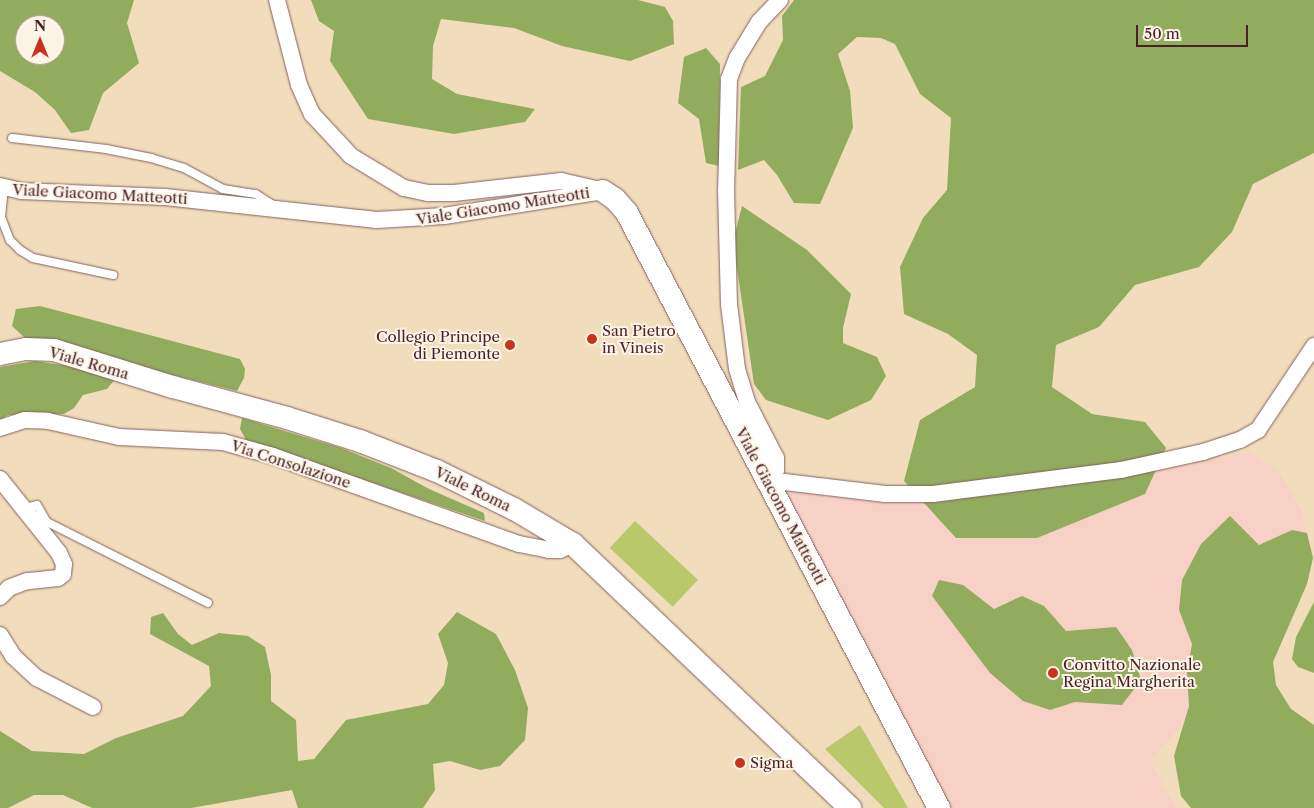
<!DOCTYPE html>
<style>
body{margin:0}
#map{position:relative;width:1314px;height:808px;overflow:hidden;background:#f1dcbc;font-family:"Libre Caslon Text",serif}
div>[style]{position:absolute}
.built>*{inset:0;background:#f7d1c6}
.green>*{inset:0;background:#b8c86a;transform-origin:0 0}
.forest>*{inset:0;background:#92ac5e}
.roads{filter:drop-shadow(0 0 1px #84615e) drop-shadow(0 0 1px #84615e)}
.lane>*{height:8px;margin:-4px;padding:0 4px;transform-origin:4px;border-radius:4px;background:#fff}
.street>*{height:16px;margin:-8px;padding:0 8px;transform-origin:8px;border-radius:8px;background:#fff}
.secondary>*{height:22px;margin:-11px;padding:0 11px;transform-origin:11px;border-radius:11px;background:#fff}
.dots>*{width:14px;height:14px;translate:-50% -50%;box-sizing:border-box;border:2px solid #fcf5e5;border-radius:50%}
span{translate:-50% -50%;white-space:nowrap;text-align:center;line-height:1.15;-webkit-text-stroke:4px #fcf5e5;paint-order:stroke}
.street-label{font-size:15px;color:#4a1f2b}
.poi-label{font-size:15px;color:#4a1f2b}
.left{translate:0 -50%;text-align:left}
.right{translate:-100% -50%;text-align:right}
.north{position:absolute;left:15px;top:15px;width:50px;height:50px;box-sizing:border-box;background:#fcf5e5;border:1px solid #b59f9b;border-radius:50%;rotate:0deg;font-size:14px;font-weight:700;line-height:20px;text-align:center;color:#4a1f2b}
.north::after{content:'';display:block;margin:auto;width:18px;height:22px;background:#c8321e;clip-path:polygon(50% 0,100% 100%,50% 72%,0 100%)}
.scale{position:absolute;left:1136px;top:25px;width:112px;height:22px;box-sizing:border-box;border:2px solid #4a1f2b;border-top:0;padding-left:6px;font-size:15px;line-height:18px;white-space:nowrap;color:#4a1f2b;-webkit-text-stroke:4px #fcf5e5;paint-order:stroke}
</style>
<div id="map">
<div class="built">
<div style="clip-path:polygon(1250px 453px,1278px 470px,1301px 510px,1313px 558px,1307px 584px,1150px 761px,1176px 808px,950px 808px,782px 490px,905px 498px)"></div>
</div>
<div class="green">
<div style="left:635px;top:521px;width:86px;height:37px;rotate:43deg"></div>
<div style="clip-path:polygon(860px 725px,908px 808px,884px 808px,825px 749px)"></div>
</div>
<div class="forest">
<div style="clip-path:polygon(evenodd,0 0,134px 0,127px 23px,139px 63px,103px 93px,89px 130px,71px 133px,55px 110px,35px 92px,0 71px,0 0,25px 25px,55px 25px,55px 55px,25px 55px,25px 25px)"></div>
<div style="clip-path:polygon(311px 0,638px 0,665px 7px,673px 21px,674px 44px,630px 61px,562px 46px,514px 28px,441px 19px,433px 46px,432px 79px,457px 94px,535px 109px,525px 122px,454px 134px,368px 119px,330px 61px,334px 31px,319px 21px)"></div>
<div style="clip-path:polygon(794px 0,1314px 0,1314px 153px,1253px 184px,1232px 232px,1199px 267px,1135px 285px,1099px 327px,1056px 345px,1052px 387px,1092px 414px,1145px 422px,1166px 448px,1145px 494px,1037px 538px,956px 538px,904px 481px,920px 420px,975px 387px,977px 355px,948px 334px,904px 314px,900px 267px,923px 218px,947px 190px,951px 118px,920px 94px,895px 44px,881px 38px,857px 37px,838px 54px,850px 91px,853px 128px,820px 204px,794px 203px,777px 175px,764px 160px,738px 170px,741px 87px,765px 76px,783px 40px,782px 16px)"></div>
<div style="clip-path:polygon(706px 48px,720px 64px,719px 166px,706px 163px,699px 119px,678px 103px,684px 57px)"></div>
<div style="clip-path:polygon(742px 206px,807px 250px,851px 294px,843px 328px,843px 343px,877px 357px,886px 376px,871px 400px,828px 420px,766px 400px,754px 384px,733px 241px)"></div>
<div style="clip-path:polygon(40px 306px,240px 359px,245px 369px,244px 378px,237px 391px,25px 338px,12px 326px,16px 309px)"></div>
<div style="clip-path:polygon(35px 361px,110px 372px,116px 378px,107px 389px,83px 395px,74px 408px,64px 414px,8px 415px,0 420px,0 367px)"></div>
<div style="clip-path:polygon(242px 418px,341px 448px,391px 468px,429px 489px,484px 513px,485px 521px,246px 440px,240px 429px)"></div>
<div style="clip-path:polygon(1230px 516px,1259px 545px,1292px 530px,1307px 533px,1313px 558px,1307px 584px,1273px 662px,1276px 685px,1291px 709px,1314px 725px,1314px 808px,1191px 808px,1181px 796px,1174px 756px,1189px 706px,1187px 673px,1192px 644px,1179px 610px,1182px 580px,1201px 544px)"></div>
<div style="clip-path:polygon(939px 580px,963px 585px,994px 609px,1022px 596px,1044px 606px,1066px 631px,1116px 627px,1132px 650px,1141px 680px,1122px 705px,1075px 702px,1050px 710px,1023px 701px,990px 673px,932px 596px)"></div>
<div style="clip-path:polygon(1314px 602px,1314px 673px,1298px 667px,1292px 659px,1296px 637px)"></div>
<div style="clip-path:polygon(457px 612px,496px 634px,515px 670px,528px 708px,525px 740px,500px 766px,480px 770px,450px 761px,433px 764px,435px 790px,423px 808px,298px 808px,292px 790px,191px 808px,92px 808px,63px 795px,34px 795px,8px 808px,0 808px,0 731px,32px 751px,84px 754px,116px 738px,183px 716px,211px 686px,209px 666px,150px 634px,151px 617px,163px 613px,178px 634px,192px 645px,219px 633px,248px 636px,265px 647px,271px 675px,271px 701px,296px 720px,298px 761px,314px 759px,346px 720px,428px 704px,444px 685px,448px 663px,438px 634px)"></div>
</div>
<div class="roads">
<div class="lane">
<div style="left:12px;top:138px;width:95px;rotate:6.7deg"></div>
<div style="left:106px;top:149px;width:46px;rotate:11.3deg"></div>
<div style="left:151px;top:158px;width:34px;rotate:17deg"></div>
<div style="left:184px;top:168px;width:44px;rotate:28.3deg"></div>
<div style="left:223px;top:189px;width:33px;rotate:9deg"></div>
<div style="left:256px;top:194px;width:20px;rotate:33deg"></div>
<div style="left:4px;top:188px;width:29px;rotate:96deg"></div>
<div style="left:1px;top:217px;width:25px;rotate:69deg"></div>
<div style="left:10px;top:240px;width:14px;rotate:45deg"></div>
<div style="left:20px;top:250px;width:15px;rotate:32deg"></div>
<div style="left:33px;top:258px;width:82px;rotate:12deg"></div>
<div style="left:24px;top:508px;width:13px;rotate:-13deg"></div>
<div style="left:37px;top:505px;width:20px;rotate:60deg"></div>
<div style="left:47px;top:522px;width:180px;rotate:26.7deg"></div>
</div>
<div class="street">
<div style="left:277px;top:0;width:88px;rotate:75.5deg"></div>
<div style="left:299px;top:85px;width:32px;rotate:66deg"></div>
<div style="left:312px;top:114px;width:57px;rotate:47.1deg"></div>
<div style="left:351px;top:156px;width:62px;rotate:31.1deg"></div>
<div style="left:404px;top:188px;width:25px;rotate:12deg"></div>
<div style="left:428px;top:193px;width:26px"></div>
<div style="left:454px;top:193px;width:108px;rotate:-6.4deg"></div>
<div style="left:561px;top:181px;width:36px;rotate:13deg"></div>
<div style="left:780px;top:0;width:30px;rotate:134deg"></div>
<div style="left:759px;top:22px;width:42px;rotate:121.4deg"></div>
<div style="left:737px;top:58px;width:22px;rotate:111deg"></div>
<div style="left:729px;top:79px;width:111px;rotate:91.5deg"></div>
<div style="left:726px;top:190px;width:114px;rotate:88.5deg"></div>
<div style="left:729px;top:304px;width:65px;rotate:83deg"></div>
<div style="left:737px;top:369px;width:37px;rotate:73deg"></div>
<div style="left:748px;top:404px;width:61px;rotate:62.6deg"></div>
<div style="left:776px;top:458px;width:12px;rotate:90deg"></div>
<div style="left:776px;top:470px;width:13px;rotate:129deg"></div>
<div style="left:768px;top:480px;width:118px;rotate:6.8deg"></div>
<div style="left:885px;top:494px;width:48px"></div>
<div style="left:933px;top:494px;width:190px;rotate:-7.3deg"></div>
<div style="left:1121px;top:470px;width:84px;rotate:-12.4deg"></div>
<div style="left:1203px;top:452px;width:39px;rotate:-18deg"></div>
<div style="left:1240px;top:440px;width:21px;rotate:-29deg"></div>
<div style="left:1258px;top:430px;width:101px;rotate:-56.3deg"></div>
<div style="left:0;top:186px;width:22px;rotate:13deg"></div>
<div style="left:21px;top:191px;width:144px;rotate:2.4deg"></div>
<div style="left:165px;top:197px;width:213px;rotate:6.2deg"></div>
<div style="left:377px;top:220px;width:67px;rotate:-3.4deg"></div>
<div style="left:444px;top:216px;width:161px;rotate:-8.9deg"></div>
<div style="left:0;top:428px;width:26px;rotate:-18deg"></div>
<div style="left:25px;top:420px;width:23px;rotate:2deg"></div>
<div style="left:48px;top:421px;width:73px;rotate:12.7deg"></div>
<div style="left:119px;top:437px;width:104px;rotate:2.8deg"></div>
<div style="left:223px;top:442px;width:52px;rotate:15.6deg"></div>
<div style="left:273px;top:456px;width:261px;rotate:19.7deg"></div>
<div style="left:519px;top:544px;width:31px;rotate:11deg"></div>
<div style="left:549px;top:550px;width:11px"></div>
<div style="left:560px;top:550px;width:14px;rotate:-25deg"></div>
<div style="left:0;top:479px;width:95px;rotate:51.4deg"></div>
<div style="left:59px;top:553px;width:12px;rotate:66deg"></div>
<div style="left:64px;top:564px;width:10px;rotate:96deg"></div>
<div style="left:63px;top:574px;width:6px;rotate:141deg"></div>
<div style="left:58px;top:578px;width:31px;rotate:174deg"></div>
<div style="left:27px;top:581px;width:19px;rotate:159deg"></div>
<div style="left:9px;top:588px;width:13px;rotate:135deg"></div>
<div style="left:0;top:635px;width:25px;rotate:58deg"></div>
<div style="left:13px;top:656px;width:33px;rotate:43deg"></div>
<div style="left:37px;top:678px;width:63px;rotate:27.4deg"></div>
</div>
<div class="secondary">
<div style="left:603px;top:191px;width:14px;rotate:34deg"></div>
<div style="left:615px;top:199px;width:18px;rotate:49deg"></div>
<div style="left:627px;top:213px;width:672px;rotate:62.33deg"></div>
<div style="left:0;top:354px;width:26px;rotate:-11deg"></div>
<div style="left:26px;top:349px;width:28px;rotate:2deg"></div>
<div style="left:54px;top:350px;width:125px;rotate:17.3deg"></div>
<div style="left:173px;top:387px;width:118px;rotate:15.2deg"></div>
<div style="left:287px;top:418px;width:77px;rotate:17.5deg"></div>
<div style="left:360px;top:441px;width:83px;rotate:21.3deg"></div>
<div style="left:437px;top:471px;width:86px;rotate:26.3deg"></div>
<div style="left:514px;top:509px;width:69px;rotate:30.7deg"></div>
<div style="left:573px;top:544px;width:383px;rotate:43.6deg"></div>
</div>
</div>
<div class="dots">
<div style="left:592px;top:339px;background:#c8321e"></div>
<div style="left:510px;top:345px;background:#c8321e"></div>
<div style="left:1053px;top:673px;background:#c8321e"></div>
<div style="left:740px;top:763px;background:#c8321e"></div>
</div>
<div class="street-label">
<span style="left:100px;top:194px;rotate:3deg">Viale Giacomo Matteotti</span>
<span style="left:503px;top:206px;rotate:-9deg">Viale Giacomo Matteotti</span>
<span style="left:89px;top:363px;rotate:16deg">Viale Roma</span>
<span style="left:291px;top:464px;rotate:18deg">Via Consolazione</span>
<span style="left:473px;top:489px;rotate:26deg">Viale Roma</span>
<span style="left:781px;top:506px;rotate:62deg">Viale Giacomo Matteotti</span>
</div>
<div class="poi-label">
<span class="left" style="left:602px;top:339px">San Pietro<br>in Vineis</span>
<span class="right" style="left:500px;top:345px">Collegio Principe<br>di Piemonte</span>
<span class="left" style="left:1063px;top:673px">Convitto Nazionale<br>Regina Margherita</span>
<span class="left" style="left:750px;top:763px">Sigma</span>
</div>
<div class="north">N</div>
<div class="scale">50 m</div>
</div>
